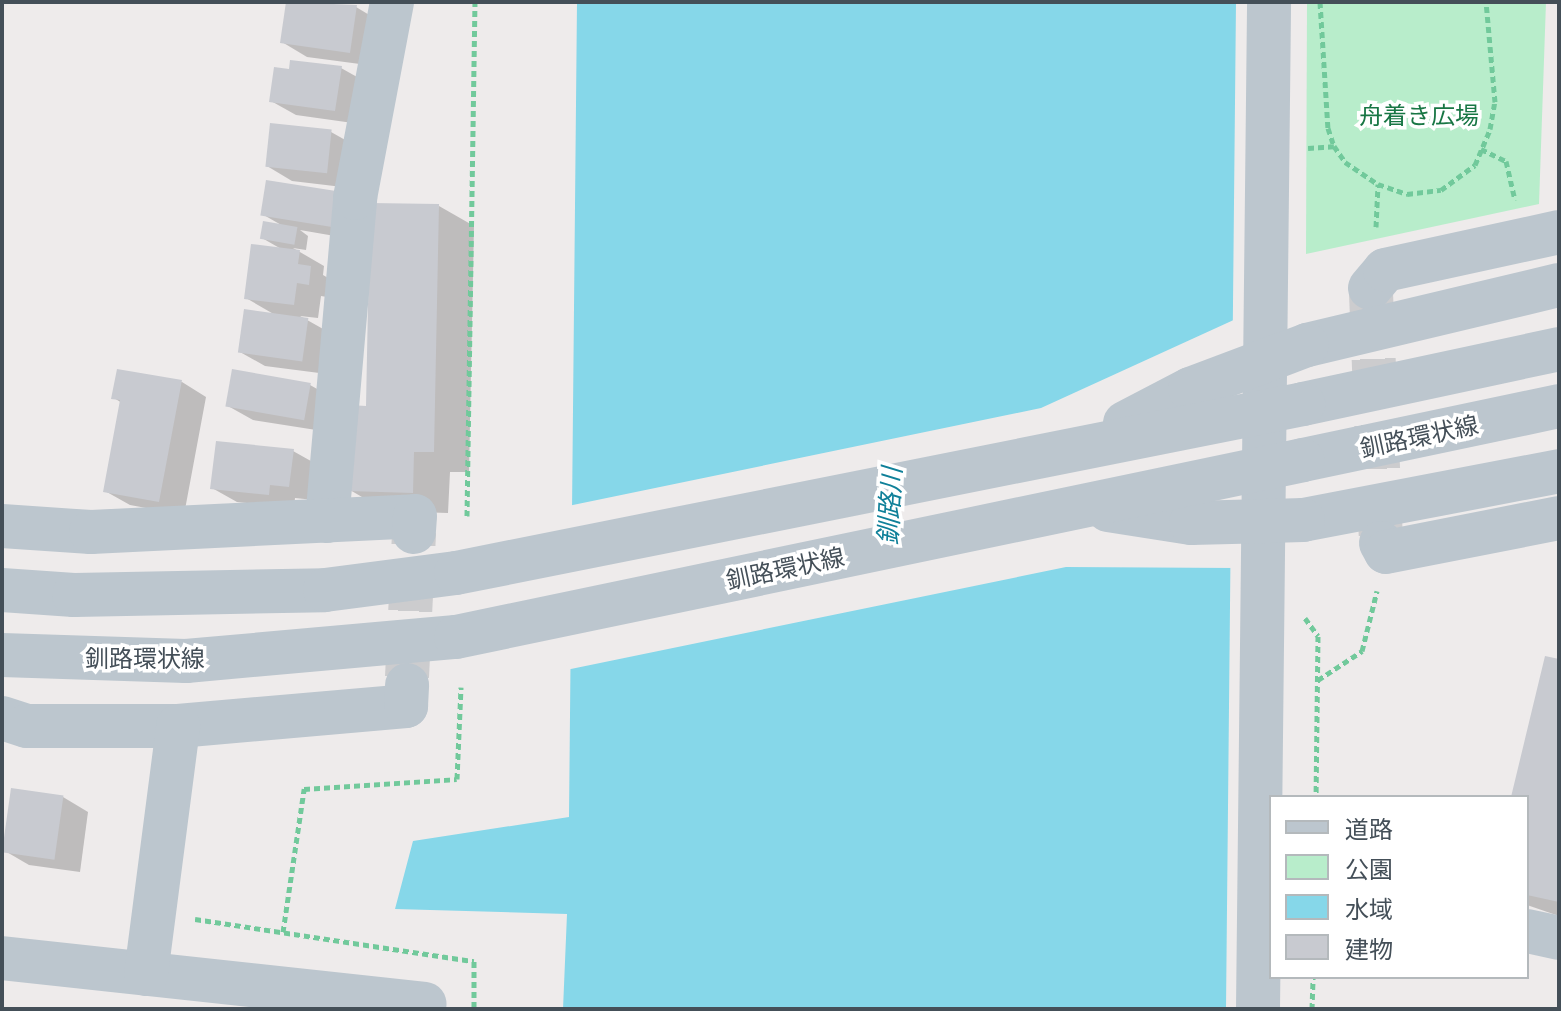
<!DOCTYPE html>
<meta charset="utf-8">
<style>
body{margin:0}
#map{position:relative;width:1561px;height:1011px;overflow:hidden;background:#eeebeb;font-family:Barlow,"Noto Sans JP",sans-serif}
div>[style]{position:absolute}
.green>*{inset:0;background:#b8edcb}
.water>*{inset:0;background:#86d7e9}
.pier>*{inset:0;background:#eeebeb}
.shadow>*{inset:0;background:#0003}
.building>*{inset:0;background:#c8cad0;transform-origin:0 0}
.minor-tunnel>*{height:44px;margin-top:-22px;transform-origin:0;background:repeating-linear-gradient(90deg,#ccccce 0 44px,transparent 0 66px)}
.path>*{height:5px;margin-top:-2.5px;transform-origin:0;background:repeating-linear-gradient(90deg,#71c99b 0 6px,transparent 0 10px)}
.minor>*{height:44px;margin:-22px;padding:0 22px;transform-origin:22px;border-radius:22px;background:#bcc6ce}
.minor-bridge>*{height:44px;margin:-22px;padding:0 22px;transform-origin:22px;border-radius:22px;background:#bcc6ce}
span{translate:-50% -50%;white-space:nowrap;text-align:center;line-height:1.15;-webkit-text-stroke:7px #fff;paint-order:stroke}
.park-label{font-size:24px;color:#187644}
.street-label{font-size:24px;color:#444f58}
.water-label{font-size:26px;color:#0f8099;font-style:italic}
.frame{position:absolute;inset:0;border:4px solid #444f58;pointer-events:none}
.legend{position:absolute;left:1269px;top:795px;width:260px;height:184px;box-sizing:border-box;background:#fff;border:2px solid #b4b9bc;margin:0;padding:10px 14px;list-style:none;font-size:24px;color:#444f58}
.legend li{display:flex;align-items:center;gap:16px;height:40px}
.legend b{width:40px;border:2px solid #b4b9bc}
</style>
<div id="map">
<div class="green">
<div style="clip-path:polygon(1307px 2px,1546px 2px,1539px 204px,1306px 254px)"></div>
</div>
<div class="water">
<div style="clip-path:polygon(577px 2px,1236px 2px,1226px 1009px,563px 1009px,567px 914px,395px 909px,413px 841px,569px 817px)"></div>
</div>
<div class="pier">
<div style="clip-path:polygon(1238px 318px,1237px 568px,1066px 567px,566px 670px,568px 506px,1041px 408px)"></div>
</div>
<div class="shadow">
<div style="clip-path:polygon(288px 2px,356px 7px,381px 22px,375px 66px,307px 57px,282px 42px)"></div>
<div style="clip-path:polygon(341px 68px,366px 82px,360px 124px,296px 115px,271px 101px,290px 71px)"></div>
<div style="clip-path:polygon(331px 132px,356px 146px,351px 188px,292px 181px,267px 166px)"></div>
<div style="clip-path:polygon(267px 182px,358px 240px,300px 230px,308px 236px,306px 250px,293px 248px,324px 266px,323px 275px,335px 282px,333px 298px,321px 296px,318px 318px,300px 316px,332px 334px,327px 374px,265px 366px,240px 352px,277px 316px,246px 298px,283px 250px,262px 238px,283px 226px,262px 214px)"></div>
<div style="clip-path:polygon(439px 206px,474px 226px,469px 472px,450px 472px,448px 513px,386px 511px,350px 490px,368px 408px)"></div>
<div style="clip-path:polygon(182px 382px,206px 397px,184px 515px,130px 505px,105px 491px,122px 403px,114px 398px)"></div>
<div style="clip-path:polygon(310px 385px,335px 399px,329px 432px,253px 420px,228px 406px)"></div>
<div style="clip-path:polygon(293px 451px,318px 465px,314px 500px,295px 498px,294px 508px,237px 502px,212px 488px)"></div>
<div style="clip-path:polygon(1559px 661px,1559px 916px,1527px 905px,1527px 797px,1513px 797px)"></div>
<div style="clip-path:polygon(63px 797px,88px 812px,80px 872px,29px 865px,5px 851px)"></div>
</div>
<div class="building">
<div style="clip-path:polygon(286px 2px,357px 5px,350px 53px,280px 43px)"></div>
<div style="clip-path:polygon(290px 60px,342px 66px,335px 111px,269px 102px,274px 67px,289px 69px)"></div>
<div style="left:270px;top:123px;width:62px;height:44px;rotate:6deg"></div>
<div style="left:266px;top:180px;width:74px;height:36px;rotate:9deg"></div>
<div style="clip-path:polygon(370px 203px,439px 204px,434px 452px,414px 452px,413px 493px,348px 491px,350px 405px,366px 406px)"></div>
<div style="left:263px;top:221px;width:35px;height:18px;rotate:10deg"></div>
<div style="clip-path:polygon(251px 244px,300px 250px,298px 264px,311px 266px,309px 285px,297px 283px,294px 305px,244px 299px)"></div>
<div style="left:244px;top:309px;width:65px;height:44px;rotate:8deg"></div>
<div style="clip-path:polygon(117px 369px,182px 380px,159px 502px,103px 492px,120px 400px,111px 399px)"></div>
<div style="left:232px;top:369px;width:80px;height:38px;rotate:10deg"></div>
<div style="clip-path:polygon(216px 441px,294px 449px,289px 487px,270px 485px,269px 495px,210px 489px)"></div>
<div style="clip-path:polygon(1545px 656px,1559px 659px,1559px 902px,1527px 895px,1527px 797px,1511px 797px)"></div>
<div style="left:11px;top:788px;width:53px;height:65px;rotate:8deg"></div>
</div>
<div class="minor-tunnel">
<div style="left:1371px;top:293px;width:250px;rotate:87.7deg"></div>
<div style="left:407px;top:677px;width:145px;rotate:-87.2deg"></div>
</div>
<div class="path">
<div style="left:1320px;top:2px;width:126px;rotate:86.4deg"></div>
<div style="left:1328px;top:128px;width:19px;rotate:72deg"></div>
<div style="left:1334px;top:146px;width:19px;rotate:55deg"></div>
<div style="left:1345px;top:162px;width:40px;rotate:34deg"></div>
<div style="left:1378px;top:184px;width:31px;rotate:19deg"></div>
<div style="left:1407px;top:194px;width:34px;rotate:-7deg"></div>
<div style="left:1441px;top:190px;width:42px;rotate:-36.3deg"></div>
<div style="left:1475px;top:165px;width:39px;rotate:-67deg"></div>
<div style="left:1490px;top:129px;width:27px;rotate:-80deg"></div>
<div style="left:1495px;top:102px;width:100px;rotate:-95.1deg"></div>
<div style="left:1308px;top:148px;width:26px;rotate:-4deg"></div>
<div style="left:1481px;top:149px;width:28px;rotate:26deg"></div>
<div style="left:1506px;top:161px;width:40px;rotate:77deg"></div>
<div style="left:1376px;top:227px;width:43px;rotate:-87.3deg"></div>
<div style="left:467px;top:516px;width:514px;rotate:-89.11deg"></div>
<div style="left:1305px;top:618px;width:22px;rotate:54deg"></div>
<div style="left:1318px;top:636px;width:161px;rotate:90.7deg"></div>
<div style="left:1318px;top:680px;width:53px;rotate:-33.4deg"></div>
<div style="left:1362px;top:651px;width:62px;rotate:-76deg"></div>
<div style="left:195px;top:919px;width:282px;rotate:8.6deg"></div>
<div style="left:474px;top:961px;width:48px;rotate:90deg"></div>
<div style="left:283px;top:932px;width:145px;rotate:-81.6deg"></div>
<div style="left:304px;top:789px;width:153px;rotate:-3.7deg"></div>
<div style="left:457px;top:779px;width:92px;rotate:-87.5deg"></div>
<div style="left:1312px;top:1009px;width:32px;rotate:-88deg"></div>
</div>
<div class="minor">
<div style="left:1370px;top:288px;width:23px;rotate:-50deg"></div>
<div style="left:1385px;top:270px;width:178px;rotate:-12.3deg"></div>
<div style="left:1307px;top:345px;width:259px;rotate:-13.4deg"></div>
<div style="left:1303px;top:404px;width:262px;rotate:-12.1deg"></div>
<div style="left:1303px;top:460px;width:262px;rotate:-11.9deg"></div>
<div style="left:1303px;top:520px;width:261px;rotate:-10.8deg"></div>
<div style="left:327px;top:521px;width:324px;rotate:-85deg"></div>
<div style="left:355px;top:198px;width:199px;rotate:-79.3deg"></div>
<div style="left:2px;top:526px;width:89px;rotate:3.9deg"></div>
<div style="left:91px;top:532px;width:324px;rotate:-2.8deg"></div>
<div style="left:415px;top:516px;width:16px;rotate:94deg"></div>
<div style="left:1381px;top:543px;width:10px;rotate:61deg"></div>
<div style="left:1386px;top:552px;width:176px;rotate:-11.1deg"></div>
<div style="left:2px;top:590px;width:72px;rotate:4deg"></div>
<div style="left:74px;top:595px;width:251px;rotate:-1.1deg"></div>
<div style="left:325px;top:590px;width:132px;rotate:-7.4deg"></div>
<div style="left:2px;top:655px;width:184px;rotate:1.9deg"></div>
<div style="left:186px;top:661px;width:271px;rotate:-5.1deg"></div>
<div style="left:2px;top:718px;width:26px;rotate:18deg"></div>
<div style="left:27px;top:726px;width:151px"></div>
<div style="left:178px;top:726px;width:229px;rotate:-5deg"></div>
<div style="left:406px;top:706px;width:21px;rotate:-87deg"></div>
<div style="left:1527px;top:931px;width:33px;rotate:12deg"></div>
<div style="left:2px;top:958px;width:425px;rotate:6.2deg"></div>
<div style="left:146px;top:974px;width:250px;rotate:-82.6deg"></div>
<div style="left:1258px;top:1009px;width:1007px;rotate:-89.37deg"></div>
</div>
<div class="minor-bridge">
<div style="left:1125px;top:423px;width:73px;rotate:-27.6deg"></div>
<div style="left:1190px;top:389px;width:125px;rotate:-20.6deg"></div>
<div style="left:1108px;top:510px;width:84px;rotate:8.9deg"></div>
<div style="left:1191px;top:523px;width:112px;rotate:-1.5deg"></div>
<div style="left:456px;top:573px;width:864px;rotate:-11.28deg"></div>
<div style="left:456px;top:637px;width:865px;rotate:-11.8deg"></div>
</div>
<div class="park-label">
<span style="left:1419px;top:115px">舟着き広場</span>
</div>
<div class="street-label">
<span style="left:1419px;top:436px;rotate:-12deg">釧路環状線</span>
<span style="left:785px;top:568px;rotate:-12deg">釧路環状線</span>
<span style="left:145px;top:658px">釧路環状線</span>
</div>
<div class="water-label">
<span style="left:889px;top:506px;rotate:-87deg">釧路川</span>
</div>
<div class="frame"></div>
<ul class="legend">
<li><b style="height:10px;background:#bcc6ce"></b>道路</li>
<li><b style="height:22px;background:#b8edcb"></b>公園</li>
<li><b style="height:22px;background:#86d7e9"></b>水域</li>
<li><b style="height:22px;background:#c8cad0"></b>建物</li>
</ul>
</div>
